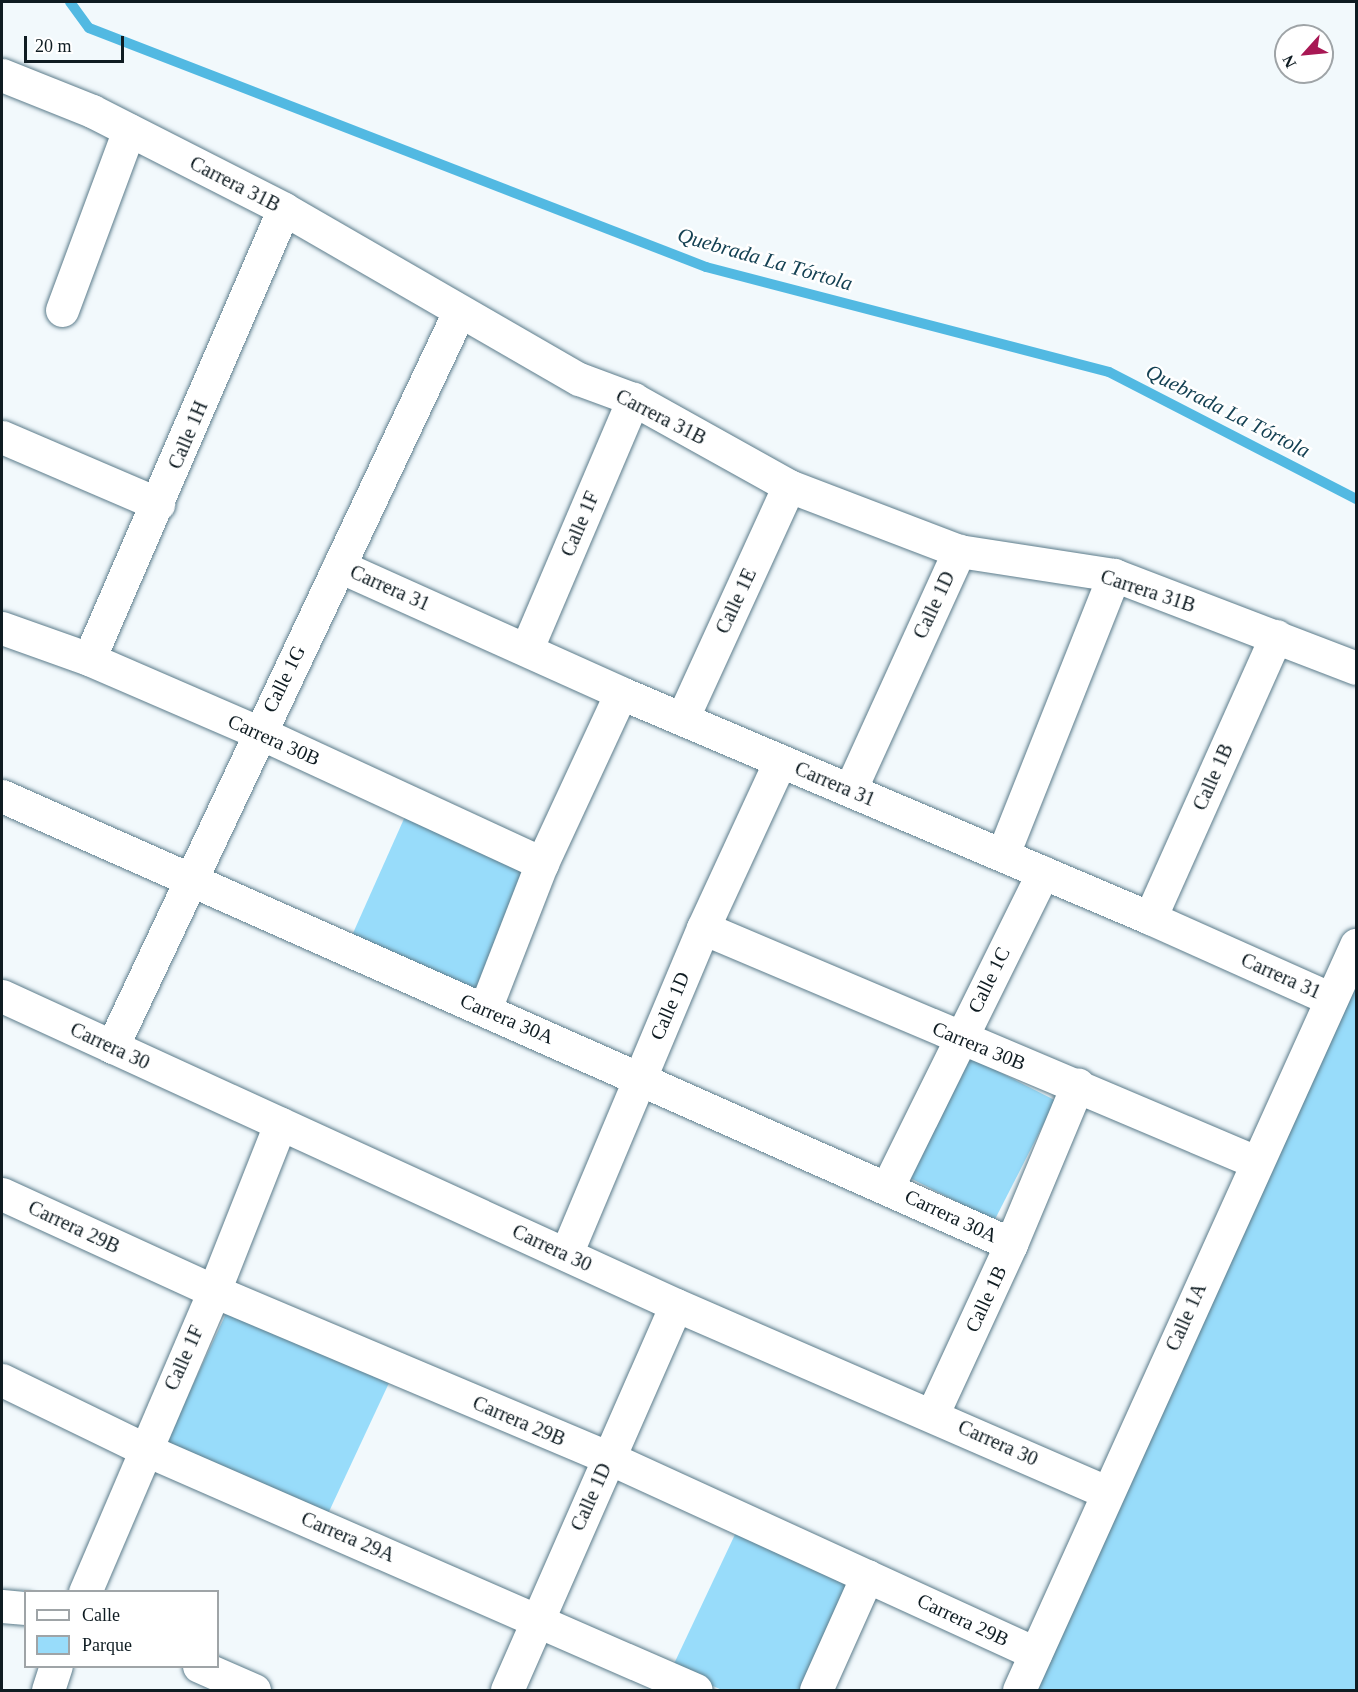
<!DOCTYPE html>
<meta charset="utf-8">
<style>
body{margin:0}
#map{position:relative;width:1358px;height:1692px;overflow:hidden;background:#f2f9fc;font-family:Georgia,serif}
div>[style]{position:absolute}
.green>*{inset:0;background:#98dcfa;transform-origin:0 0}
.stream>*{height:10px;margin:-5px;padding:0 5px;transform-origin:5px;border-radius:5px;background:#52b9e2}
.roads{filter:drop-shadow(0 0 2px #5c7c8b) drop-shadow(0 0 2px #5c7c8b)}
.street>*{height:33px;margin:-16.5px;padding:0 16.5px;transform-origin:16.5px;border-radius:16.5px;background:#fff}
span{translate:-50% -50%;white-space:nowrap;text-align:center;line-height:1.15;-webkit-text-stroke:5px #fff;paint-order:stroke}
.street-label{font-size:20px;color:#0f1c22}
.water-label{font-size:21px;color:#144153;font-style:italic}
.frame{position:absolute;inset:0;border:3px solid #0f1c22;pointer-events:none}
.legend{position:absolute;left:24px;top:1590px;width:195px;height:78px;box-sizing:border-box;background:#fff;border:2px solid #9fa4a7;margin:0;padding:8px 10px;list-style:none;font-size:18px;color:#0f1c22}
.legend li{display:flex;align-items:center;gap:12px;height:30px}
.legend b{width:30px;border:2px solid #9fa4a7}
.north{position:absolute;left:1274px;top:24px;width:60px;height:60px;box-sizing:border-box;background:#fff;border:2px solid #9fa4a7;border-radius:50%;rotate:243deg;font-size:16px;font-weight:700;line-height:24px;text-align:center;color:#0f1c22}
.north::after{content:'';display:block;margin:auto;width:21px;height:27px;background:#a81854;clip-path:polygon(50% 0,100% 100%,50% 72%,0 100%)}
.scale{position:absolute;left:24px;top:36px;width:100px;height:27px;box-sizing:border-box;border:3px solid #0f1c22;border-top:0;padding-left:8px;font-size:18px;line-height:21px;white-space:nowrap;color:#0f1c22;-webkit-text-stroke:4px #fff;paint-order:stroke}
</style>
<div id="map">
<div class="green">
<div style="left:407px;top:812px;width:137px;height:135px;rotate:24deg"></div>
<div style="clip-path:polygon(1356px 987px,1356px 1690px,1031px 1690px)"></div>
<div style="left:970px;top:1057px;width:96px;height:135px;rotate:27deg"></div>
<div style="left:231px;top:1303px;width:177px;height:160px;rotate:25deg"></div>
<div style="clip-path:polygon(739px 1526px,861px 1578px,805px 1690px,722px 1690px,672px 1668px)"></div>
</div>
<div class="stream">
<div style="left:70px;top:2px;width:32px;rotate:54deg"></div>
<div style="left:89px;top:28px;width:662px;rotate:21.17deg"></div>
<div style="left:706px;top:267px;width:416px;rotate:14.6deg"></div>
<div style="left:1109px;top:372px;width:278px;rotate:27.2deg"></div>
</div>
<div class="roads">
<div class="street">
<div style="left:2px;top:75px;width:97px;rotate:21.8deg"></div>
<div style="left:92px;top:111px;width:216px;rotate:27deg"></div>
<div style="left:284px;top:209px;width:340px;rotate:30deg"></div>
<div style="left:579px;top:379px;width:58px;rotate:20.3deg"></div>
<div style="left:633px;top:399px;width:179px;rotate:29.1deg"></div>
<div style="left:789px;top:486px;width:182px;rotate:20.9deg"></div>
<div style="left:959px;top:551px;width:157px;rotate:8.8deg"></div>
<div style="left:1114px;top:575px;width:259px;rotate:21deg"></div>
<div style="left:62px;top:310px;width:192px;rotate:-69.6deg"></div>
<div style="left:2px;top:437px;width:170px;rotate:23.2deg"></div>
<div style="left:339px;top:566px;width:309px;rotate:24.2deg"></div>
<div style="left:621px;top:693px;width:575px;rotate:23.04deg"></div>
<div style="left:1150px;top:918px;width:198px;rotate:24.1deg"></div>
<div style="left:2px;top:628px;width:92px;rotate:19.6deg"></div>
<div style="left:89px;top:659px;width:184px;rotate:23.4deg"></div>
<div style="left:258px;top:732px;width:313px;rotate:24.8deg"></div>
<div style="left:527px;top:648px;width:271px;rotate:-66.9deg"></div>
<div style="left:89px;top:659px;width:490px;rotate:-66.6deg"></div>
<div style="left:683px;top:717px;width:254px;rotate:-65.4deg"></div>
<div style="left:850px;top:790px;width:263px;rotate:-65.5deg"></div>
<div style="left:2px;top:796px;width:1104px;rotate:23.94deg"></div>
<div style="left:1003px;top:854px;width:300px;rotate:-68.3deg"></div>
<div style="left:1150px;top:918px;width:309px;rotate:-65.9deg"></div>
<div style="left:703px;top:928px;width:600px;rotate:22.94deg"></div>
<div style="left:2px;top:996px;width:741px;rotate:24.63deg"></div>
<div style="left:676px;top:1305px;width:470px;rotate:23.5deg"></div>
<div style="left:485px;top:1009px;width:157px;rotate:-68.7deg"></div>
<div style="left:542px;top:863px;width:187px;rotate:-65.1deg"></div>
<div style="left:112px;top:1047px;width:813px;rotate:-64.73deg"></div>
<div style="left:888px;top:1186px;width:350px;rotate:-63.7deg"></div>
<div style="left:2px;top:1194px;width:233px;rotate:24.6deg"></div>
<div style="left:214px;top:1291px;width:429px;rotate:22.9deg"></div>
<div style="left:609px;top:1458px;width:469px;rotate:24.6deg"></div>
<div style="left:566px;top:1254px;width:354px;rotate:-67.2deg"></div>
<div style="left:703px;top:928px;width:184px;rotate:-65.2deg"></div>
<div style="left:2px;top:1380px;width:158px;rotate:25.9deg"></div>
<div style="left:144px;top:1449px;width:602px;rotate:23.59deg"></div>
<div style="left:933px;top:1413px;width:186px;rotate:-65.2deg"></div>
<div style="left:1011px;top:1244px;width:173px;rotate:-67.3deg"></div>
<div style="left:85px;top:1592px;width:327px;rotate:-66.8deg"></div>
<div style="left:214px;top:1291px;width:180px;rotate:-68.4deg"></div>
<div style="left:2px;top:1606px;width:24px;rotate:5deg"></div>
<div style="left:199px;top:1666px;width:60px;rotate:23.6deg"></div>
<div style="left:48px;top:1690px;width:25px;rotate:-72deg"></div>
<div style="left:507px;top:1690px;width:420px;rotate:-66.3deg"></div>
<div style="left:816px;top:1690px;width:125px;rotate:-65.9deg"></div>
<div style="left:1019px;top:1690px;width:818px;rotate:-65.66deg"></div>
</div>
</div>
<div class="street-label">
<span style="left:235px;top:184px;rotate:27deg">Carrera 31B</span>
<span style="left:661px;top:417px;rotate:27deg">Carrera 31B</span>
<span style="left:188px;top:435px;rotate:-67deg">Calle 1H</span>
<span style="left:580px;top:524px;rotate:-67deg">Calle 1F</span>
<span style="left:390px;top:588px;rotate:24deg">Carrera 31</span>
<span style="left:1148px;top:591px;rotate:18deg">Carrera 31B</span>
<span style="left:736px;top:601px;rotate:-65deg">Calle 1E</span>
<span style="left:934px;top:605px;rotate:-65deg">Calle 1D</span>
<span style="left:284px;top:679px;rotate:-64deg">Calle 1G</span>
<span style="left:274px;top:740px;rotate:24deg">Carrera 30B</span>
<span style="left:1213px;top:777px;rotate:-66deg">Calle 1B</span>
<span style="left:835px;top:784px;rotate:23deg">Carrera 31</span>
<span style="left:1281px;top:976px;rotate:24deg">Carrera 31</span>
<span style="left:989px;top:980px;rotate:-64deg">Calle 1C</span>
<span style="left:670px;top:1006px;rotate:-67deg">Calle 1D</span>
<span style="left:507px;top:1019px;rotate:23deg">Carrera 30A</span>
<span style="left:110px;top:1046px;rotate:25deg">Carrera 30</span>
<span style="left:979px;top:1046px;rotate:22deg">Carrera 30B</span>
<span style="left:951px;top:1216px;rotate:25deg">Carrera 30A</span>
<span style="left:74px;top:1227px;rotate:25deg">Carrera 29B</span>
<span style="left:552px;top:1248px;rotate:25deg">Carrera 30</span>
<span style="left:986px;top:1299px;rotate:-65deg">Calle 1B</span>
<span style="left:1186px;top:1317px;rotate:-66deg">Calle 1A</span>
<span style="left:184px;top:1358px;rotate:-66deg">Calle 1F</span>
<span style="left:519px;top:1421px;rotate:23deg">Carrera 29B</span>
<span style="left:998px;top:1443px;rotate:24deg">Carrera 30</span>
<span style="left:591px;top:1497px;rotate:-66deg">Calle 1D</span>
<span style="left:348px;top:1537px;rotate:23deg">Carrera 29A</span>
<span style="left:963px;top:1620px;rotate:25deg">Carrera 29B</span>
</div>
<div class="water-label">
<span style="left:765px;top:259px;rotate:16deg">Quebrada La Tórtola</span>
<span style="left:1228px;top:411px;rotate:27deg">Quebrada La Tórtola</span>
</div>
<div class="frame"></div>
<ul class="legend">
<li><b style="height:8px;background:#fff"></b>Calle</li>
<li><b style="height:16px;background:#98dcfa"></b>Parque</li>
</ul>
<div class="north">N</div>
<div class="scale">20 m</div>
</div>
